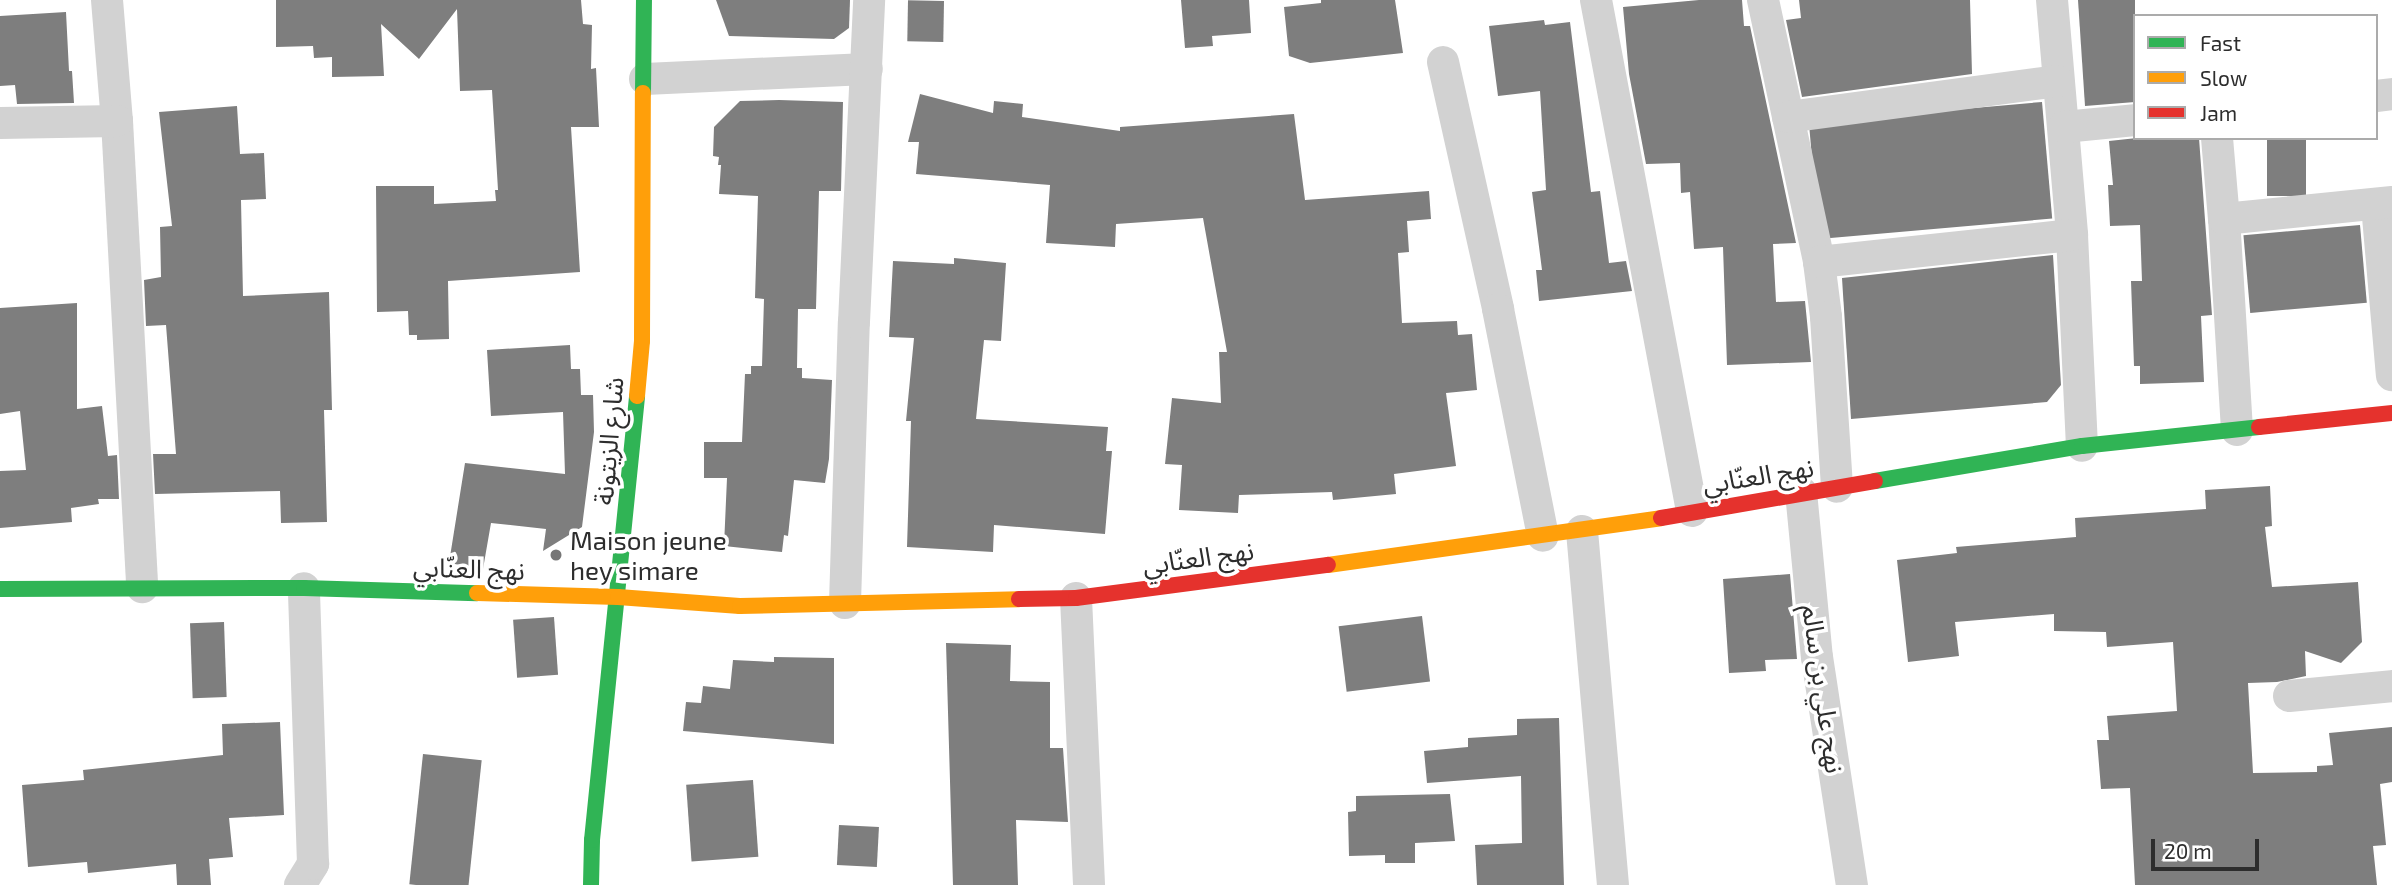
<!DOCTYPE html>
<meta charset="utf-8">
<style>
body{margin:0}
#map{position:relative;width:2392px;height:885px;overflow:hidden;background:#fff;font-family:"Exo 2","Noto Sans Arabic",sans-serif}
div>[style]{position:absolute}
.building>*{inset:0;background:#7e7e7e;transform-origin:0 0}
.street>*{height:32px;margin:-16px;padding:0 16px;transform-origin:16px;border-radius:16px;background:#d2d2d2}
.fast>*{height:16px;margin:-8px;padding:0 8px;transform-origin:8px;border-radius:8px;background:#30b455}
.slow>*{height:16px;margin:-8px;padding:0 8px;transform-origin:8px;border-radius:8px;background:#ff9f0a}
.jam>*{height:16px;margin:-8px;padding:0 8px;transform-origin:8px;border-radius:8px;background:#e5322d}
.dots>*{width:19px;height:19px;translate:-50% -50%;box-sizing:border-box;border:4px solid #fff;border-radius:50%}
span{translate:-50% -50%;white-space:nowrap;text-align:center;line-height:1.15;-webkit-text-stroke:7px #fff;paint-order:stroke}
.street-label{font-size:26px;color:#2d2d2d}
.poi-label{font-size:26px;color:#2d2d2d}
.left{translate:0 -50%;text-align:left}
.legend{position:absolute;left:2133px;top:14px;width:245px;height:126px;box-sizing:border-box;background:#fff;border:2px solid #ababab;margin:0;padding:9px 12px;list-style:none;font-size:21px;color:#2d2d2d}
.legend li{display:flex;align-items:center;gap:14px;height:35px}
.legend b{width:35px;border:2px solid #ababab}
.scale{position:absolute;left:2151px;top:839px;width:108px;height:32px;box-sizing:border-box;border:4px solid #2d2d2d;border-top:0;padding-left:9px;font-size:21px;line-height:24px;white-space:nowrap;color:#2d2d2d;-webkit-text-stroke:5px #fff;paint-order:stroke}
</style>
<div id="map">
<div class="building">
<div style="clip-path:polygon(276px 0,581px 0,583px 24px,592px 25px,591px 69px,596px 68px,599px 127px,571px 127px,580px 272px,448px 281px,449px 339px,417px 340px,417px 335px,409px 335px,408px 311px,377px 312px,376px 186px,434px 186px,434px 204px,496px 201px,495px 190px,498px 190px,492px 90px,460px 91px,457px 9px,419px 59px,381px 24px,384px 76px,332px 77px,332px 57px,314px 58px,313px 46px,276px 47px)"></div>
<div style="clip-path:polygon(716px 0,850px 0,849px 28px,834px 39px,729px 36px)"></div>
<div style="clip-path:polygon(1181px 0,1249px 0,1251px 33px,1212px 36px,1213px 46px,1185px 48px)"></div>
<div style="clip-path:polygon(1321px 0,1395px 0,1403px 53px,1310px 63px,1289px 56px,1284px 7px,1321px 3px)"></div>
<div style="clip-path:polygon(1699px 0,1742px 0,1744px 26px,1750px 26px,1796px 243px,1773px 244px,1776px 302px,1805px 301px,1811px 362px,1727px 365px,1723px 247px,1694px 249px,1690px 192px,1681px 193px,1680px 163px,1646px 164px,1629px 74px,1623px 7px)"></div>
<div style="clip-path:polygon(1799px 0,1970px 0,1972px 74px,1802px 97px,1786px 20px,1801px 18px)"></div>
<div style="clip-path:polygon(2078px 0,2135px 0,2135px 102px,2085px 106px)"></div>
<div style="left:944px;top:1px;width:41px;height:36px;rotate:91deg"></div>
<div style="clip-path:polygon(66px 12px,69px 71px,72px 71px,74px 103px,17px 104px,15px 85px,0 86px,0 16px)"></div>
<div style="clip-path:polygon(1544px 20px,1545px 25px,1570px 22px,1591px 192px,1600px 191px,1609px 263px,1626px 261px,1632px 291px,1539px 301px,1536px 270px,1542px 270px,1532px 192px,1546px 190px,1540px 91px,1498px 96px,1489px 26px)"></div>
<div style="clip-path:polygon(920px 94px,993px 113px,994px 101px,1023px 104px,1022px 117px,1120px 131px,1120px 127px,1294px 114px,1305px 200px,1429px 191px,1431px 219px,1407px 221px,1409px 252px,1398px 253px,1402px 323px,1457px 321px,1458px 335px,1472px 334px,1477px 390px,1446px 393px,1456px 466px,1394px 474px,1396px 494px,1333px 500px,1332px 492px,1239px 495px,1238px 513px,1179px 510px,1182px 465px,1165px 464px,1172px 398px,1221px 403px,1219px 352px,1227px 352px,1203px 218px,1116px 224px,1115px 247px,1046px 243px,1050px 185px,916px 174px,919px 142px,908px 142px)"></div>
<div style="clip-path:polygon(779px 100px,843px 102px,841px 191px,819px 191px,816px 309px,798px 309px,797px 368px,802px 368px,802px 378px,832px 380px,829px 459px,825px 483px,794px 480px,788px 536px,784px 535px,782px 552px,724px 546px,727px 478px,704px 478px,704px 442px,742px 442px,745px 374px,751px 374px,751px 366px,762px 366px,764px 299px,755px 298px,758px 196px,719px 194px,721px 165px,718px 165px,719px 157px,713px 156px,714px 127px,740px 101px)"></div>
<div style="left:2042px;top:102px;width:117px;height:234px;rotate:85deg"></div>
<div style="clip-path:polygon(237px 106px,240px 154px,264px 153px,266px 199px,241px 200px,243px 296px,329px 292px,332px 410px,324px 410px,327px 522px,281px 523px,280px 491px,155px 494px,153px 454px,176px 454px,166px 325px,146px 326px,144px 280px,161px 277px,160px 227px,172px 226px,159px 112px)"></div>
<div style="clip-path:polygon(2137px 138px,2199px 138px,2212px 315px,2201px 316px,2204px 382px,2140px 384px,2140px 366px,2134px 366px,2131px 281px,2142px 281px,2140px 225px,2110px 226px,2108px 185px,2113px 185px,2109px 141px)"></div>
<div style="left:2267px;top:138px;width:39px;height:58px"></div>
<div style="left:2360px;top:225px;width:78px;height:117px;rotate:85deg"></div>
<div style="clip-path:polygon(2053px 255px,2061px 385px,2047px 402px,1851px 419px,1842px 278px)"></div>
<div style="clip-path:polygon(954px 258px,1006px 263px,1001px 341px,984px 340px,976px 419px,1108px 427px,1106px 451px,1112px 451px,1105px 534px,994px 525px,993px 552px,907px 547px,911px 421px,906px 421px,914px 338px,889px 337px,893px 261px,954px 264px)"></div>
<div style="clip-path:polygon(77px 303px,77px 409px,102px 406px,108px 456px,117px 455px,119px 499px,98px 499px,99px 504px,71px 508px,72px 522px,0 528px,0 471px,26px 470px,20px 411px,0 414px,0 308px)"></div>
<div style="clip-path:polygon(570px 345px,571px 369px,580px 369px,581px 395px,593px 395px,594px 432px,582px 527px,543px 551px,546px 529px,491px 523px,483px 569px,449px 563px,465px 463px,565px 474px,563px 412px,491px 416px,487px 350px)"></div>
<div style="clip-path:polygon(2270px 486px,2272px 526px,2265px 527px,2272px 587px,2358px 582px,2362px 642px,2341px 663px,2305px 651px,2306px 676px,2277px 682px,2248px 683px,2253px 773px,2317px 772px,2317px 766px,2333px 765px,2329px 733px,2392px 727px,2392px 782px,2380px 784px,2386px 845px,2373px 846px,2377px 885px,2135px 885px,2130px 788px,2101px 789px,2097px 740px,2109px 740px,2107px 716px,2177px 711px,2173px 642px,2107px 647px,2106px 632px,2054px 631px,2054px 614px,1955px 622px,1959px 656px,1908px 662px,1897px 560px,1957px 553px,1956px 547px,2076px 537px,2075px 518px,2206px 509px,2205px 490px)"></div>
<div style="clip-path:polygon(1790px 574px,1797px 659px,1765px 660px,1766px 671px,1729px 673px,1723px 579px)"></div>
<div style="left:1422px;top:616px;width:66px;height:84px;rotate:83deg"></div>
<div style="left:554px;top:617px;width:58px;height:41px;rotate:86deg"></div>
<div style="left:224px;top:622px;width:75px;height:34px;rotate:88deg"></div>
<div style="clip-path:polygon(946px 643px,1011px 645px,1010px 681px,1050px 682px,1050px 748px,1063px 748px,1068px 822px,1016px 820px,1018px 885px,953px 885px)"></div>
<div style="clip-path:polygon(774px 657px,834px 658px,834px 744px,683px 731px,686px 702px,701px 703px,703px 686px,730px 689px,733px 660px,774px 662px)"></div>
<div style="clip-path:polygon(1559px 718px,1564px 885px,1477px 885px,1475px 845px,1522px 843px,1521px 776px,1427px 783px,1424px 751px,1468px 747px,1468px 738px,1517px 735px,1517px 719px)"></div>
<div style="clip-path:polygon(280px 722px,284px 815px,229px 818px,233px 857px,209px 859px,211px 885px,177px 885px,176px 864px,88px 873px,87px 862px,28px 867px,22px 785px,84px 780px,83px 770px,223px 755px,222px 724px)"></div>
<div style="left:423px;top:754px;width:59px;height:131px;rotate:6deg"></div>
<div style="left:753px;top:780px;width:77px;height:67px;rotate:86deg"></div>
<div style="clip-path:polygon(1450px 794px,1455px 841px,1415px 843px,1415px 863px,1385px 863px,1385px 855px,1349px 856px,1348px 812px,1356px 811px,1356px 796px)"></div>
<div style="left:839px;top:825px;width:40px;height:40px;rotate:3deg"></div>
</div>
<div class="street">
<div style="left:107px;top:0;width:121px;rotate:85.3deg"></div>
<div style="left:117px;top:121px;width:467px;rotate:86.9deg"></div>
<div style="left:1596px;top:0;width:520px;rotate:79.36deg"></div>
<div style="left:1763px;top:0;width:268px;rotate:77.9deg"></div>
<div style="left:1819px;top:262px;width:55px;rotate:82.7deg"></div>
<div style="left:1826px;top:317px;width:170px;rotate:86.3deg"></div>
<div style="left:2052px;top:0;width:236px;rotate:85.1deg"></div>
<div style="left:2072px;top:235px;width:211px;rotate:87.3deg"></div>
<div style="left:1443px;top:62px;width:253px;rotate:77.4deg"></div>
<div style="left:1498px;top:309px;width:231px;rotate:78.8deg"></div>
<div style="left:645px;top:79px;width:222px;rotate:-2.6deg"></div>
<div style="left:2376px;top:96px;width:16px;rotate:-7deg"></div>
<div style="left:1788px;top:117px;width:272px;rotate:-7.6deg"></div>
<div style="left:0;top:123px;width:117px;rotate:-1deg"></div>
<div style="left:2064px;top:127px;width:71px;rotate:-5.6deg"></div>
<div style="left:2217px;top:138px;width:81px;rotate:85.1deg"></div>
<div style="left:2377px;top:205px;width:171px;rotate:85deg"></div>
<div style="left:1819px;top:262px;width:254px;rotate:-6.1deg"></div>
<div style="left:2237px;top:430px;width:211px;rotate:-93.5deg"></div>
<div style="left:2224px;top:219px;width:169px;rotate:-5.8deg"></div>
<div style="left:1801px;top:492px;width:166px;rotate:84.5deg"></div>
<div style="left:1817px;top:657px;width:231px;rotate:81.3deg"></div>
<div style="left:1582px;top:531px;width:355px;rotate:85deg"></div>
<div style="left:1076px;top:598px;width:287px;rotate:87.4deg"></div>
<div style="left:845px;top:603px;width:281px;rotate:-88.2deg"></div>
<div style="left:854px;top:322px;width:322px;rotate:-87.3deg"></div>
<div style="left:2289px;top:696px;width:103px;rotate:-5.5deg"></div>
<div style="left:300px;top:885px;width:25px;rotate:-58deg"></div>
<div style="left:313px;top:864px;width:276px;rotate:-91.9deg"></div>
</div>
<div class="fast">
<div style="left:643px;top:93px;width:93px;rotate:-89.4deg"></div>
<div style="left:1875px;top:481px;width:210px;rotate:-9.6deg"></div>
<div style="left:2082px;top:446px;width:178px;rotate:-6.1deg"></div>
<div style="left:0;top:589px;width:304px;rotate:-0.2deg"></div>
<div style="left:304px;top:588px;width:173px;rotate:1.7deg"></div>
<div style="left:591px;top:885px;width:45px;rotate:-88.7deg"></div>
<div style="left:592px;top:840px;width:446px;rotate:-84.2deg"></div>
</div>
<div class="slow">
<div style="left:637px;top:396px;width:55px;rotate:-84.8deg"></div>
<div style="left:642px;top:341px;width:248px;rotate:-89.8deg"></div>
<div style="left:1328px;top:565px;width:336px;rotate:-8deg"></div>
<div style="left:477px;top:593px;width:141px;rotate:1.6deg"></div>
<div style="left:618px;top:597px;width:122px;rotate:4.2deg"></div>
<div style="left:740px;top:606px;width:279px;rotate:-1.4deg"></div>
</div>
<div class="jam">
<div style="left:2259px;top:427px;width:134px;rotate:-6deg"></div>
<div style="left:1661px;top:518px;width:217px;rotate:-9.8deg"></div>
<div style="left:1019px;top:599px;width:57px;rotate:-1deg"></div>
<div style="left:1076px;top:598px;width:254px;rotate:-7.5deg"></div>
</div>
<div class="dots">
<div style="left:556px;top:555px;background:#767676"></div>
</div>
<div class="street-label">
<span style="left:608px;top:441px;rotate:-85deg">شارع الزيتونة</span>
<span style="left:1758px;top:475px;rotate:-9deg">نهج العنّابي</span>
<span style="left:1198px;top:557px;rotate:-8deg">نهج العنّابي</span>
<span style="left:469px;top:568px;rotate:2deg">نهج العنّابي</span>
<span style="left:1824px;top:689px;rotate:82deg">نهج علي بن سالم</span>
</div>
<div class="poi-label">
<span class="left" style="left:570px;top:555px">Maison jeune<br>hey simare</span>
</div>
<ul class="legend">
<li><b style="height:9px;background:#30b455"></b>Fast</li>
<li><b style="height:9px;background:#ff9f0a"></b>Slow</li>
<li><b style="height:9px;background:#e5322d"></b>Jam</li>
</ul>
<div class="scale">20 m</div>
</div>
